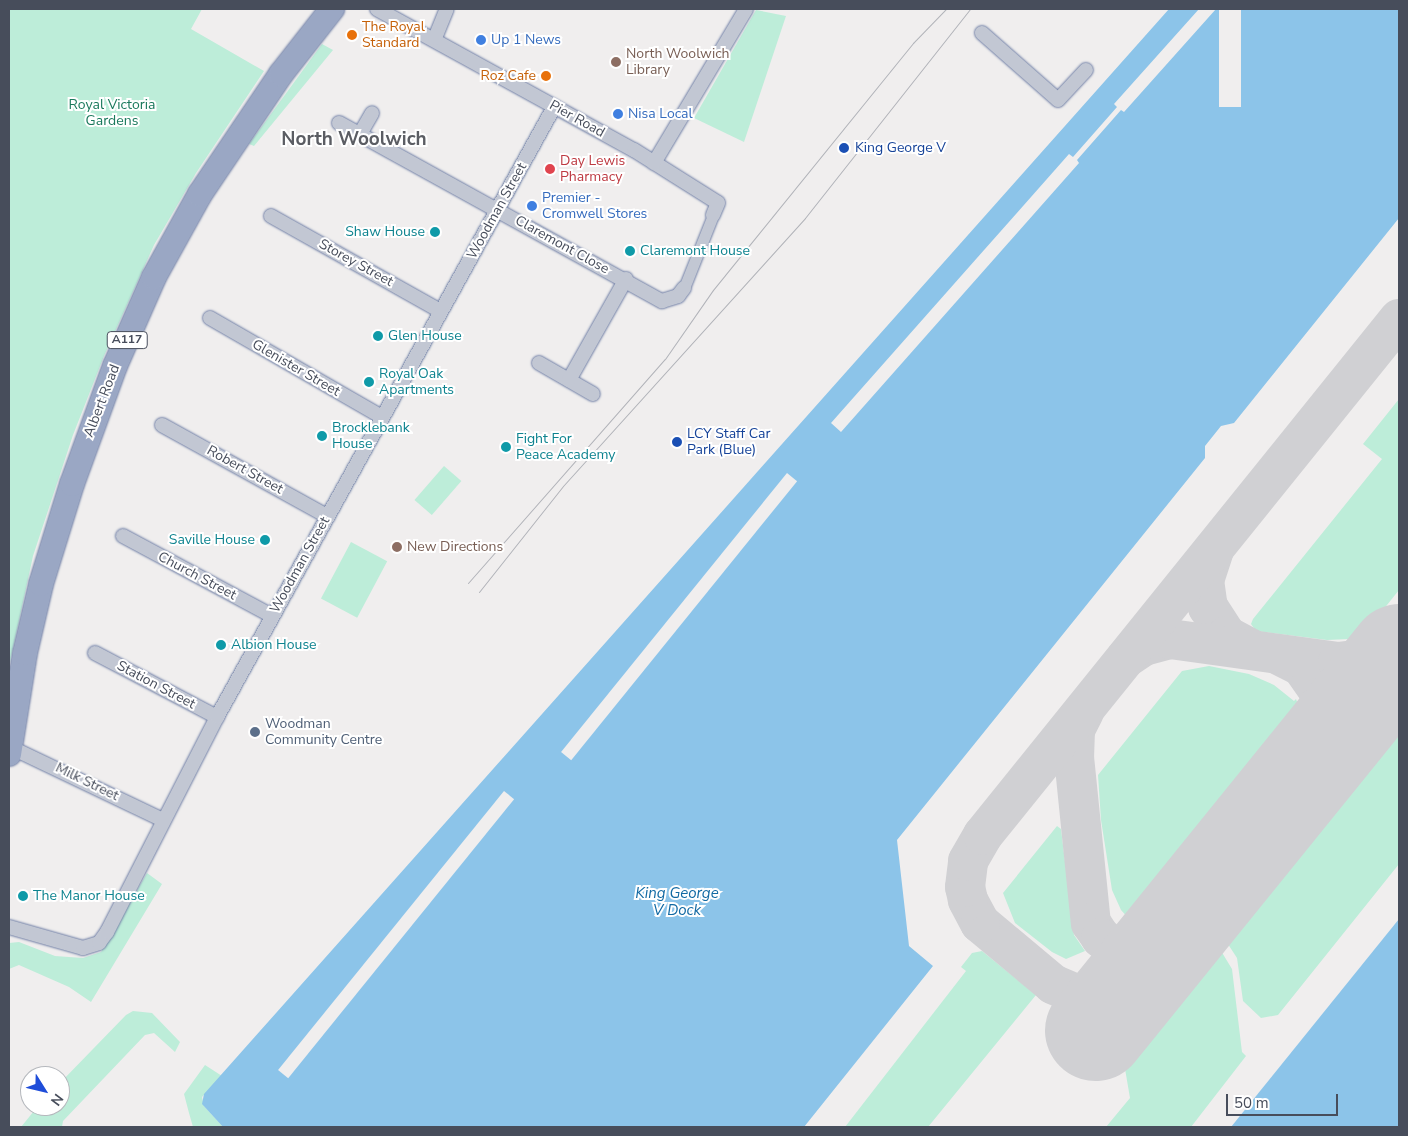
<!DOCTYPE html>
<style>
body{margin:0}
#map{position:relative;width:1408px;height:1136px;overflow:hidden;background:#f0eeee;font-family:"Nunito Sans",sans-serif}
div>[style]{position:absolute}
.green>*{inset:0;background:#bdedd9;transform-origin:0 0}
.water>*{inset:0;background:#8cc4e9}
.pier>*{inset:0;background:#f0eeee;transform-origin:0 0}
.taxiway>*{height:40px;margin:-20px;padding:0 20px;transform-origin:20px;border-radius:20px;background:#d0d0d3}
.runway>*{height:101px;margin:-50.5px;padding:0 50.5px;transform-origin:50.5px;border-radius:50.5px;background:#d0d0d3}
.roads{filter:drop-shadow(0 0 1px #7281a7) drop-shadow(0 0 1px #7281a7)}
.pedestrian>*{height:11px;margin:-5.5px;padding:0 5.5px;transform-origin:5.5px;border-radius:5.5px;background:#c2c7d3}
.minor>*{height:14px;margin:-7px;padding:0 7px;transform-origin:7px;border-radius:7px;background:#c2c7d3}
.trunk>*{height:24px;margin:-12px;padding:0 12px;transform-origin:12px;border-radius:12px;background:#9aa7c4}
.tram>*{height:1px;margin:-0.5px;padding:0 0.5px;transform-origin:0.5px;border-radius:0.5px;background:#b0b2b8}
.dots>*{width:14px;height:14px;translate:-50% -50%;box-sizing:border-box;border:2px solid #fff;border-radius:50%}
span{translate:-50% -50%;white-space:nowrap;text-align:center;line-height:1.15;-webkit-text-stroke:4px #fff;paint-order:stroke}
.shield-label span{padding:1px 4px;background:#fff;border:1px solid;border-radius:4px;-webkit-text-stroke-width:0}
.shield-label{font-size:12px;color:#474d5b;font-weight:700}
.food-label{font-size:14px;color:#c56008}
.left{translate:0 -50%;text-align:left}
.right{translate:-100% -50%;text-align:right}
.shop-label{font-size:14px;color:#366cbe}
.education-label{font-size:14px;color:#785e54}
.park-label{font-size:14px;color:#1a795c}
.street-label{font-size:14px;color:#474d5b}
.transit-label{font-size:14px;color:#164399}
.health-label{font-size:14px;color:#be3a42}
.culture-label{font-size:14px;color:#0d838f}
.service-label{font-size:14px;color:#4e5e75}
.water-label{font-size:15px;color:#1169a3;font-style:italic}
.district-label{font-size:19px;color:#5b5d63;font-weight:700}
.frame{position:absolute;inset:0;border:10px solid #474d5b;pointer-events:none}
.north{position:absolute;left:20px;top:1066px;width:50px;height:50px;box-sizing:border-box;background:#fff;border:1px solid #b5b8bd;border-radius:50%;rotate:126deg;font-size:14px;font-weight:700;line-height:20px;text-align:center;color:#474d5b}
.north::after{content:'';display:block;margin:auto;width:18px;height:22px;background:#1f4dd9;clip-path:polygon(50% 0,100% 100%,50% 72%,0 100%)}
.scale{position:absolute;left:1226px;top:1094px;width:112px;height:22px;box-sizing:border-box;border:2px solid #474d5b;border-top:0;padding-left:6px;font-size:15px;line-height:18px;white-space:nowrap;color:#474d5b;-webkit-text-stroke:4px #fff;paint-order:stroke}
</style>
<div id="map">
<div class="green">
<div style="clip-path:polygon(9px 9px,202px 9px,191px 29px,264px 71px,196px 173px,154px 245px,104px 356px,73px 435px,33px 556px,9px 667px)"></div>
<div style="clip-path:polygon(756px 10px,786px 16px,744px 142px,694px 118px)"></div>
<div style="clip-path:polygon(322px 44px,333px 50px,254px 146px,249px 144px)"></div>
<div style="clip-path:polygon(1399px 399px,1399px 590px,1367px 630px,1349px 639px,1327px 640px,1256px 631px,1251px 624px,1253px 619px,1382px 459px,1363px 444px)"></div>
<div style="left:444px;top:466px;width:23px;height:45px;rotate:41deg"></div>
<div style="left:351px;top:542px;width:41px;height:64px;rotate:28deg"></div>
<div style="clip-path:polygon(1209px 666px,1249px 674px,1274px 685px,1294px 701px,1296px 699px,1300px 710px,1130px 920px,1121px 910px,1112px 890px,1101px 820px,1098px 775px,1182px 671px)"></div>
<div style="clip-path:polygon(1399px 720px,1399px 864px,1278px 1015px,1261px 1018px,1243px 1001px,1237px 958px,1224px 938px)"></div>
<div style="clip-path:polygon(1057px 826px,1061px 829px,1074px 935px,1085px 951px,1066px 959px,1052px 952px,1015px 923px,1003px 893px)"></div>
<div style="clip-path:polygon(147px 873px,162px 884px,91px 1002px,69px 987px,19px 965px,9px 969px,9px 943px,19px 942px,55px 956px,83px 958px,101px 952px)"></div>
<div style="clip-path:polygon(1218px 946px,1232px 969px,1242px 1052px,1246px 1056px,1191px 1127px,1106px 1127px,1130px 1098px,1124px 1063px)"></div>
<div style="clip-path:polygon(982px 951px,1036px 995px,928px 1127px,845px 1127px,966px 971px,961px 967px,972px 953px)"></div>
<div style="clip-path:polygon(133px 1011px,152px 1013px,180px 1042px,175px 1052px,154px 1033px,145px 1035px,63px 1121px,62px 1127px,21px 1127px,38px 1106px,60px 1106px,60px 1083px,126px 1015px)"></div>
<div style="clip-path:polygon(205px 1065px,222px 1076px,202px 1097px,204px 1106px,223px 1127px,193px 1127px,189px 1113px,184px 1094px)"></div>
</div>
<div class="water">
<div style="clip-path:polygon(1169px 9px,1399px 9px,1399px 218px,1234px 423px,1221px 426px,1205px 446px,1205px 458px,897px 840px,909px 946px,933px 966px,804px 1127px,223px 1127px,202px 1104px,204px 1094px)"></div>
<div style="clip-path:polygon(1399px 919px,1399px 1127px,1231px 1127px)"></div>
</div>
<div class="pier">
<div style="clip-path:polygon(1199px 9px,1216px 9px,1124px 112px,1121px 110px,1077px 160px,1079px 163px,841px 432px,831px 423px,1069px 154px,1073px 157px,1117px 107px,1114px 104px)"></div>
<div style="left:1219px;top:9px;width:22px;height:98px"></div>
<div style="left:787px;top:473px;width:13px;height:359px;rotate:39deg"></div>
<div style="left:504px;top:791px;width:13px;height:359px;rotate:39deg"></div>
</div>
<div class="taxiway">
<div style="left:1214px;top:550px;width:32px;rotate:108deg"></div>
<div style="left:1204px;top:580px;width:27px;rotate:82deg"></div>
<div style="left:1208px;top:607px;width:35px;rotate:57deg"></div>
<div style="left:1227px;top:636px;width:27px;rotate:28deg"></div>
<div style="left:1277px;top:654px;width:28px;rotate:27deg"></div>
<div style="left:1302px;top:667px;width:35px;rotate:55deg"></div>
<div style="left:1322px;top:696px;width:24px;rotate:81deg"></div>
<div style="left:1326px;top:720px;width:43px;rotate:107.6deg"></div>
<div style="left:1126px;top:658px;width:22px;rotate:-34deg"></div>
<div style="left:1144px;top:646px;width:27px;rotate:-15deg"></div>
<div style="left:1170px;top:639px;width:170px;rotate:7.8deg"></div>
<div style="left:1338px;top:662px;width:38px;rotate:-7deg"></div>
<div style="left:1376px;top:657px;width:26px;rotate:-29deg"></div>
<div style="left:1084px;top:712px;width:20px;rotate:117deg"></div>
<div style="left:1075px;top:730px;width:27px;rotate:92deg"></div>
<div style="left:1074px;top:757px;width:167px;rotate:84.2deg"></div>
<div style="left:1091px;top:923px;width:18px;rotate:56deg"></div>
<div style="left:1101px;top:938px;width:25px;rotate:32deg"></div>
<div style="left:1122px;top:951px;width:23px;rotate:2deg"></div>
<div style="left:1145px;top:952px;width:26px;rotate:-28deg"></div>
<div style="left:1144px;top:970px;width:26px;rotate:143deg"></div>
<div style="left:1123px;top:986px;width:25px;rotate:162deg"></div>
<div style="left:1099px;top:994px;width:23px;rotate:180deg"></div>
<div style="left:1076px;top:994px;width:25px;rotate:-157deg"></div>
<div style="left:1053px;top:984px;width:95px;rotate:-140.1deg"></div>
<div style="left:980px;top:923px;width:26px;rotate:-118deg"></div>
<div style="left:968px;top:900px;width:13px;rotate:-103deg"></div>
<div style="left:965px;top:887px;width:26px;rotate:-83deg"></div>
<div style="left:968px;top:861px;width:30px;rotate:-60deg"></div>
<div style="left:983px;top:835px;width:663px;rotate:-51.12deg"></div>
</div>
<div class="runway">
<div style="left:1095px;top:1030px;width:484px;rotate:-51deg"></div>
</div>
<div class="roads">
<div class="pedestrian">
<div style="left:684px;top:288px;width:79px;rotate:-68.3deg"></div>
</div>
<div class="minor">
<div style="left:377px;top:9px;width:293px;rotate:28.8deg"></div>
<div style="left:634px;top:150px;width:99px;rotate:32.2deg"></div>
<div style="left:718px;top:203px;width:13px;rotate:113deg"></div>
<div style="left:982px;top:33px;width:101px;rotate:41.4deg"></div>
<div style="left:1058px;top:100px;width:41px;rotate:-47deg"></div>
<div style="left:435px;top:38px;width:31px;rotate:-68deg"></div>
<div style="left:339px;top:123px;width:369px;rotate:28.9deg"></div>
<div style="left:662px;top:301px;width:17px;rotate:-17deg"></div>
<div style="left:678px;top:296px;width:10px;rotate:-53deg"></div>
<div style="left:360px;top:134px;width:24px;rotate:-60deg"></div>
<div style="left:654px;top:163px;width:179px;rotate:-59.1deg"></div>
<div style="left:271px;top:216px;width:194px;rotate:29.3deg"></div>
<div style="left:210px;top:318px;width:198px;rotate:29.9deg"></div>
<div style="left:539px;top:363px;width:62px;rotate:29.9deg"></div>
<div style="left:569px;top:380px;width:116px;rotate:-60.6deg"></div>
<div style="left:162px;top:425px;width:188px;rotate:28.9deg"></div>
<div style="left:123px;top:536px;width:169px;rotate:28.2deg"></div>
<div style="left:95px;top:653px;width:138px;rotate:27.7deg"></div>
<div style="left:10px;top:747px;width:170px;rotate:25.5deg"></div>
<div style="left:9px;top:927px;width:77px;rotate:15.8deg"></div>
<div style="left:83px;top:948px;width:17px;rotate:-17deg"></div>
<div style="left:99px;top:943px;width:14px;rotate:-54deg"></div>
<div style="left:107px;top:932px;width:242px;rotate:-62.9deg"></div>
<div style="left:217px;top:717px;width:697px;rotate:-61.08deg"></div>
</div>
<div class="trunk">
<div style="left:9px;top:754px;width:102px;rotate:-81deg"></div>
<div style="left:25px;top:653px;width:71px;rotate:-76.9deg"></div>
<div style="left:41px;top:584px;width:105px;rotate:-72.8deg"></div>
<div style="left:72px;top:484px;width:126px;rotate:-70deg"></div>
<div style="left:115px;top:366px;width:97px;rotate:-66.3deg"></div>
<div style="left:154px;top:277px;width:95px;rotate:-61deg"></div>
<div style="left:200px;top:194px;width:145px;rotate:-56deg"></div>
<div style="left:281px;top:74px;width:83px;rotate:-51.9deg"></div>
</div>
</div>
<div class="tram">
<div style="left:468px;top:583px;width:298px;rotate:-48.7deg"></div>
<div style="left:665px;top:359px;width:84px;rotate:-55.2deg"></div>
<div style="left:713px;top:290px;width:318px;rotate:-51deg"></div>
<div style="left:913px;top:43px;width:47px;rotate:-45.9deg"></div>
<div style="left:479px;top:592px;width:135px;rotate:-51.6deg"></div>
<div style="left:563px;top:486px;width:361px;rotate:-47.9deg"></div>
<div style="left:805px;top:218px;width:266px;rotate:-51.7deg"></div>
</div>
<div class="dots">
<div style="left:352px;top:35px;background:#e8710a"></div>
<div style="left:481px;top:40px;background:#3f7fe0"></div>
<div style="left:616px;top:62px;background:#8d6e63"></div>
<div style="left:546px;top:76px;background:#e8710a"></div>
<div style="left:618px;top:114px;background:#3f7fe0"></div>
<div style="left:844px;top:148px;background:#1a4fb4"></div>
<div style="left:550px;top:169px;background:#e0444e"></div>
<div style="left:532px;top:206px;background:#3f7fe0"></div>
<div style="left:435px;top:232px;background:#0f9aa8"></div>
<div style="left:630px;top:251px;background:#0f9aa8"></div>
<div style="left:378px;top:336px;background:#0f9aa8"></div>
<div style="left:369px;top:382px;background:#0f9aa8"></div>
<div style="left:322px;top:436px;background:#0f9aa8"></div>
<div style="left:677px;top:442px;background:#1a4fb4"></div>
<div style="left:506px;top:447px;background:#0f9aa8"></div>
<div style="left:265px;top:540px;background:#0f9aa8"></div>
<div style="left:397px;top:547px;background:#8d6e63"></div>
<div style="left:221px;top:645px;background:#0f9aa8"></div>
<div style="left:255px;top:732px;background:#5c6f8a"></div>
<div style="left:23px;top:896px;background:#0f9aa8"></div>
</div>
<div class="shield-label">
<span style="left:127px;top:340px">A117</span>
</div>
<div class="food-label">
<span class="left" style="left:362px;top:35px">The Royal<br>Standard</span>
<span class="right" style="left:536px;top:76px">Roz Cafe</span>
</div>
<div class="shop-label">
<span class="left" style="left:491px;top:40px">Up 1 News</span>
<span class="left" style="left:628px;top:114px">Nisa Local</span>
<span class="left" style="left:542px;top:206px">Premier -<br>Cromwell Stores</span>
</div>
<div class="education-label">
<span class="left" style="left:626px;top:62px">North Woolwich<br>Library</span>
<span class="left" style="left:407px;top:547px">New Directions</span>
</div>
<div class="park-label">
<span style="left:112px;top:113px">Royal Victoria<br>Gardens</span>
</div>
<div class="street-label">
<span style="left:577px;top:119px;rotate:29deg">Pier Road</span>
<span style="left:497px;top:211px;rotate:-61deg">Woodman Street</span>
<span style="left:562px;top:245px;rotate:29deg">Claremont Close</span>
<span style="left:356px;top:263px;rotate:29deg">Storey Street</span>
<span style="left:296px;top:368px;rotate:30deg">Glenister Street</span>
<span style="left:102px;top:401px;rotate:-69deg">Albert Road</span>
<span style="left:245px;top:470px;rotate:29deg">Robert Street</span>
<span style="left:300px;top:565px;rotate:-61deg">Woodman Street</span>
<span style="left:197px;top:576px;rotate:28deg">Church Street</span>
<span style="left:156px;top:685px;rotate:28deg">Station Street</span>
<span style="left:87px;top:782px;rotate:26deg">Milk Street</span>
</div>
<div class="transit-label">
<span class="left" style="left:855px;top:148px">King George V</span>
<span class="left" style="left:687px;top:442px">LCY Staff Car<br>Park (Blue)</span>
</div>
<div class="health-label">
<span class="left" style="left:560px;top:169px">Day Lewis<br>Pharmacy</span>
</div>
<div class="culture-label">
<span class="right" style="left:425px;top:232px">Shaw House</span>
<span class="left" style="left:640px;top:251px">Claremont House</span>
<span class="left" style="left:388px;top:336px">Glen House</span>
<span class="left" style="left:379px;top:382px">Royal Oak<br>Apartments</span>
<span class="left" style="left:332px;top:436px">Brocklebank<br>House</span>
<span class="left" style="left:516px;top:447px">Fight For<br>Peace Academy</span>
<span class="right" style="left:255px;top:540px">Saville House</span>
<span class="left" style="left:231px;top:645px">Albion House</span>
<span class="left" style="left:33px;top:896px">The Manor House</span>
</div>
<div class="service-label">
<span class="left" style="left:265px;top:732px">Woodman<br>Community Centre</span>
</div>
<div class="water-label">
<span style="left:677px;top:902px">King George<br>V Dock</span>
</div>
<div class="district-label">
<span style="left:354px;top:140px">North Woolwich</span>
</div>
<div class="frame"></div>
<div class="north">N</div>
<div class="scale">50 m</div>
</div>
